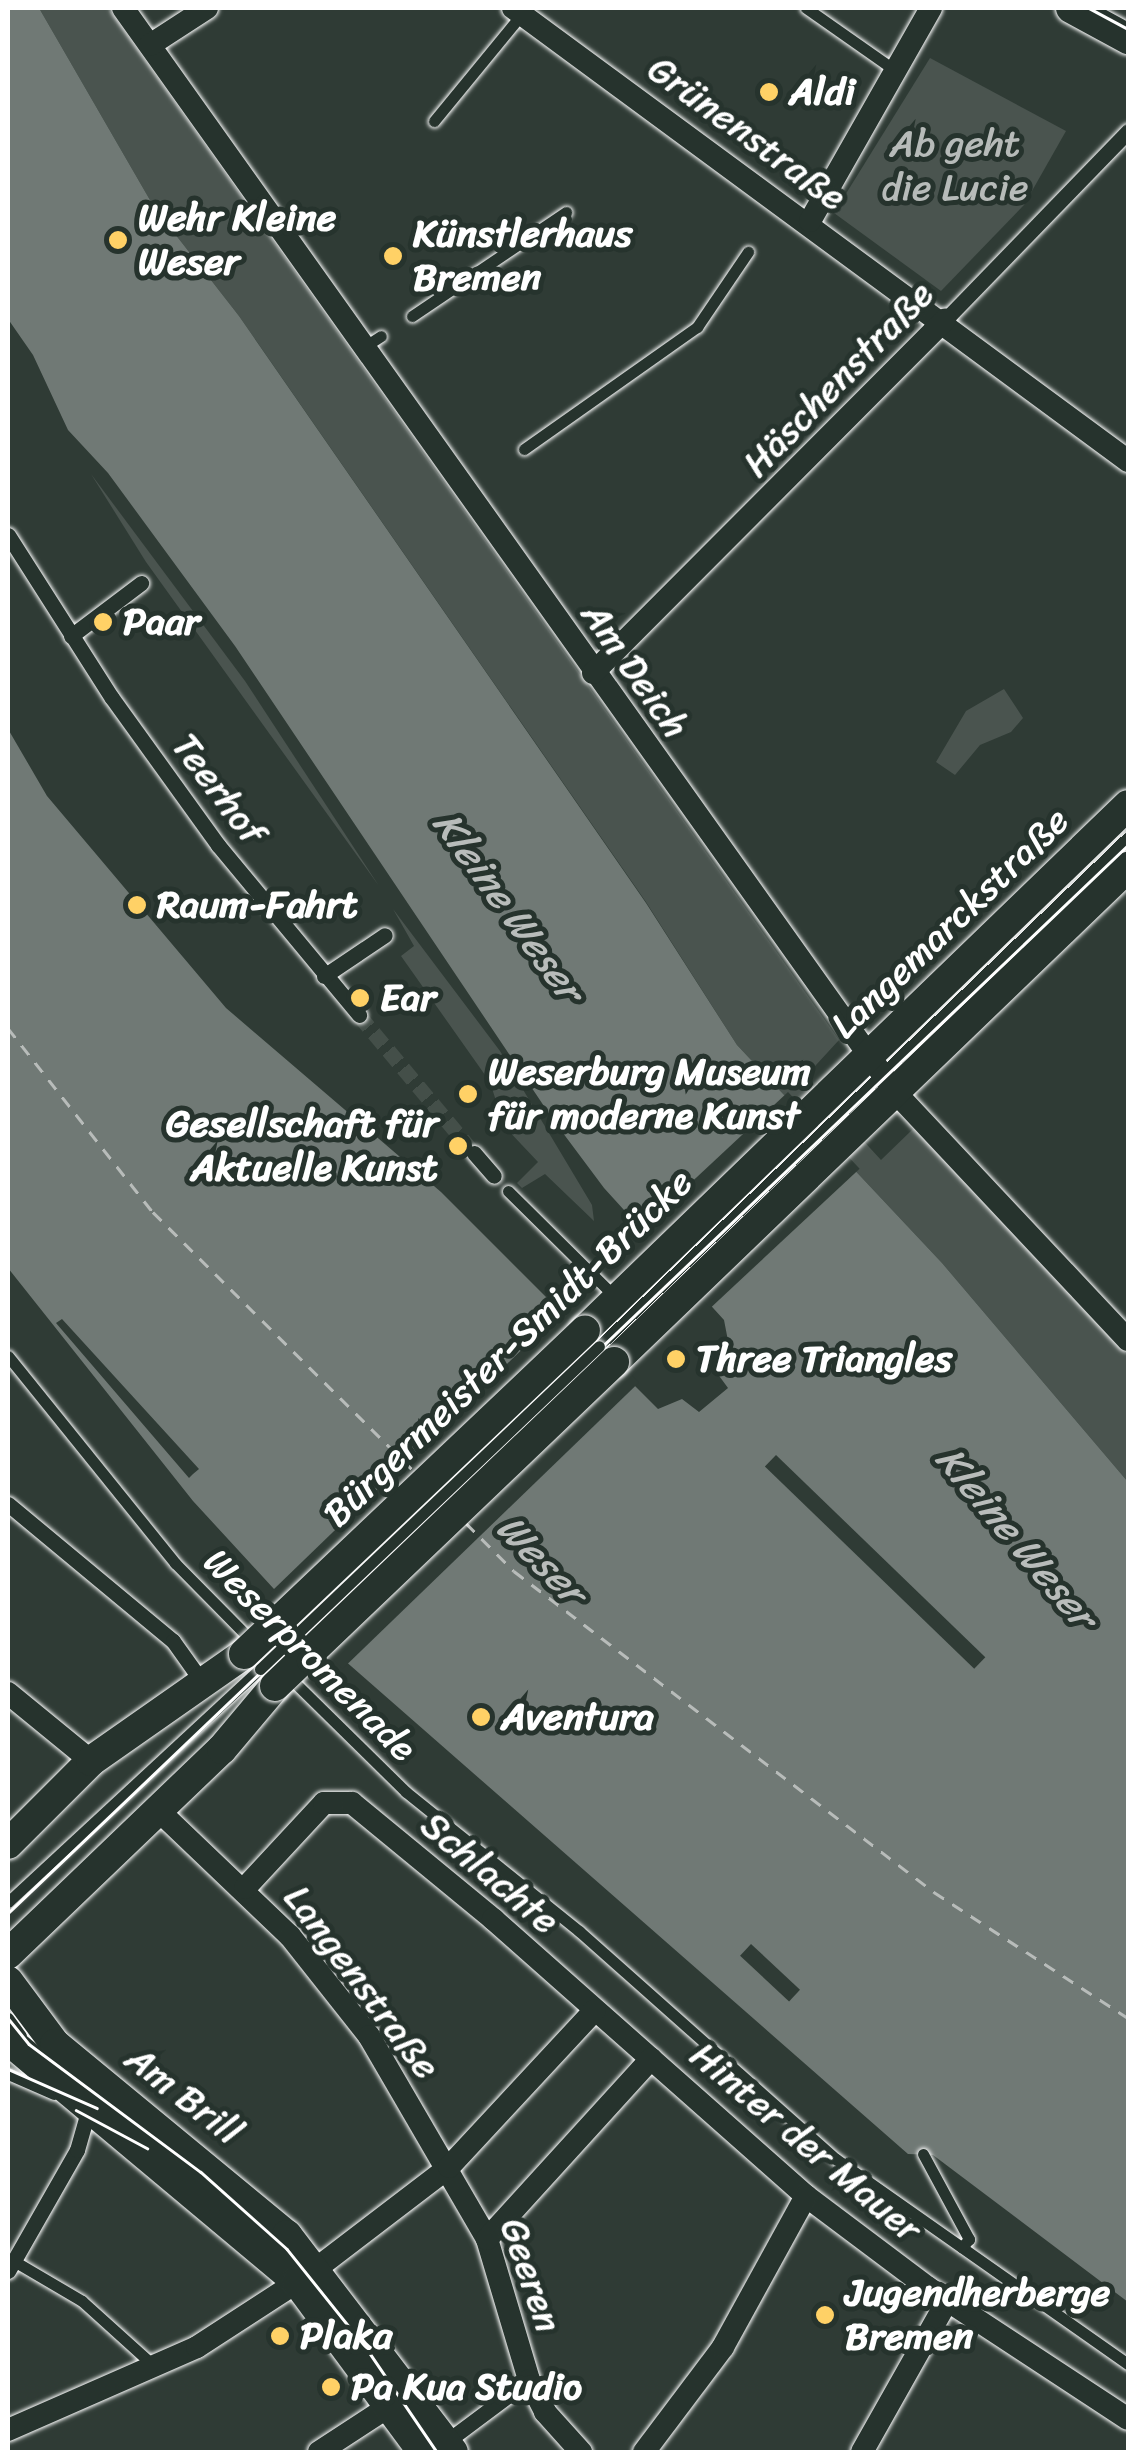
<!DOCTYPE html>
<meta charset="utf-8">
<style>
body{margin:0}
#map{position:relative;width:1136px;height:2460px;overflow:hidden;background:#2f3b35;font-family:Sriracha,sans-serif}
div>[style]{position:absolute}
.green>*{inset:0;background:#4a544f}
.water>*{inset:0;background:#707975}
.pier>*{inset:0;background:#2f3b35;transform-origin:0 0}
.ferry>*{height:2.5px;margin-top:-1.25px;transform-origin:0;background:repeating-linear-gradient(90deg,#b8bcba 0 12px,transparent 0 22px)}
.pedestrian-tunnel>*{height:15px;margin-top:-7.5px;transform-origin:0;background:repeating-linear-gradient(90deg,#444f49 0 15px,transparent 0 23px)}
.roads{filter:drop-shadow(0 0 2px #fff) drop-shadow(0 0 2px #fff)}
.service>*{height:11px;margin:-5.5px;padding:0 5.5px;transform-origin:5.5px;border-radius:5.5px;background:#26332d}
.pedestrian>*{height:15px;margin:-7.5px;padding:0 7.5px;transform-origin:7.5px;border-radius:7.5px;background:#26332d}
.minor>*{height:22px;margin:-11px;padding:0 11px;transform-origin:11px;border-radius:11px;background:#26332d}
.secondary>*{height:30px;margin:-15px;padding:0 15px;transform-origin:15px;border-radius:15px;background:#26332d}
.tram>*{height:2.5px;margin:-1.25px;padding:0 1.25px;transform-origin:1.25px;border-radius:1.25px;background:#fff}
.bridges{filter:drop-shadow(0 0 2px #fff) drop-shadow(0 0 2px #fff)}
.service-bridge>*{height:11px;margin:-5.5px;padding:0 5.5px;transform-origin:5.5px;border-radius:5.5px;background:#26332d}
.secondary-bridge>*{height:30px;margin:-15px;padding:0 15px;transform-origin:15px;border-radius:15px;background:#26332d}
.dots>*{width:28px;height:28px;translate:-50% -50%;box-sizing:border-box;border:5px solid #26332d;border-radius:50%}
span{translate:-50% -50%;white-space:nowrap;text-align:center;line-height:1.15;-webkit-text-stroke:10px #26332d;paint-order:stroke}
.poi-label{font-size:38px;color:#fff;font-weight:700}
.left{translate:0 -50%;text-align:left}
.right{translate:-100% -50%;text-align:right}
.street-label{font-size:38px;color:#fff}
.park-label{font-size:38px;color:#b7bbb9}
.water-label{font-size:40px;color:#b8bcba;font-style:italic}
.frame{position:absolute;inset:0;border:10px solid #fff;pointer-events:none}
</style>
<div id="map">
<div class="green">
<div style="clip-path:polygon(39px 8px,108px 8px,839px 1040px,805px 1077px,881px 1160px,914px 1128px,1128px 1356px,1128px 1482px,942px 1263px,737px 1045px,646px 902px,239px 316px,154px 207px)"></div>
<div style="clip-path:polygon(930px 58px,1066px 131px,1024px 205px,941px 291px,834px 213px)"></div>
<div style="clip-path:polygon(91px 474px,245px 681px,379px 886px,146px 562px)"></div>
<div style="clip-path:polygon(1004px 689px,1023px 718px,1011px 732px,980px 745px,955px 775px,936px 762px,966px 711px)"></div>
<div style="clip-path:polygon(393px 909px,500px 1051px,592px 1205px,594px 1221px,545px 1174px,522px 1188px,517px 1183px,538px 1162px,504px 1126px,490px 1082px,401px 956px,414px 946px)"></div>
</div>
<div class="water">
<div style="clip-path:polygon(8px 8px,39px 8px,154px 207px,239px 316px,646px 903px,737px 1045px,942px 1263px,1128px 1482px,1128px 2302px,933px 2155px,908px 2154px,319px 1638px,193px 1501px,8px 1268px,8px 729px,47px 796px,226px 1008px,441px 1192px,658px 1409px,682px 1399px,699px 1412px,728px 1388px,717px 1373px,729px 1346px,724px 1320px,604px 1188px,554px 1121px,235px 646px,108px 473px,68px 430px,33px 355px,8px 319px)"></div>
</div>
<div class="pier">
<div style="left:788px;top:1092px;width:105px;height:204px;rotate:47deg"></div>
<div style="left:566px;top:1307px;width:105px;height:412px;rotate:46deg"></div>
<div style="clip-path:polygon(62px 1319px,199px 1469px,193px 1474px,189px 1478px,56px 1323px)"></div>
<div style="left:776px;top:1455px;width:291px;height:16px;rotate:44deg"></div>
<div style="left:751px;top:1944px;width:67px;height:16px;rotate:43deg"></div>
</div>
<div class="ferry">
<div style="left:8px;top:1028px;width:234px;rotate:51.8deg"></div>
<div style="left:153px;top:1212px;width:369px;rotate:44.8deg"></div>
<div style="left:466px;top:1523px;width:68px;rotate:45deg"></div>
<div style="left:514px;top:1571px;width:529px;rotate:37.39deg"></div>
<div style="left:934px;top:1892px;width:231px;rotate:33deg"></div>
</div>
<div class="pedestrian-tunnel">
<div style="left:359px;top:1015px;width:180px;rotate:50.2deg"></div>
</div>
<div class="roads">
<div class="service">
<div style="left:806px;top:8px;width:110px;rotate:35deg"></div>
<div style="left:434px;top:121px;width:139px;rotate:-50.6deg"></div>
<div style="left:412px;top:316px;width:186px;rotate:-34deg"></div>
<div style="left:364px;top:347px;width:20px;rotate:-33deg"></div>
<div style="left:524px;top:449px;width:212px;rotate:-35.2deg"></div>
<div style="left:697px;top:327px;width:91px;rotate:-55.8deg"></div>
<div style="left:508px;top:1191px;width:151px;rotate:44.7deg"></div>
<div style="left:599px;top:1346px;width:734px;rotate:-43.9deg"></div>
<div style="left:8px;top:1356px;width:266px;rotate:51.1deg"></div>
<div style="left:175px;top:1563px;width:114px;rotate:45.4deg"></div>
<div style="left:286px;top:1674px;width:168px;rotate:44.5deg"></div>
<div style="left:406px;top:1792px;width:222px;rotate:38.8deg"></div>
<div style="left:579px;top:1931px;width:344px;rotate:41.6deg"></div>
<div style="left:836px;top:2159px;width:357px;rotate:35.1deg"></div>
<div style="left:8px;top:1902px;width:343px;rotate:-42.8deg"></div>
<div style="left:8px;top:2018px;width:22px;rotate:54deg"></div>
<div style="left:8px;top:2074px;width:50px;rotate:23.5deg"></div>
<div style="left:923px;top:2154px;width:97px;rotate:61.6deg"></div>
<div style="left:969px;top:2239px;width:11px;rotate:131deg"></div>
<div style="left:14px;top:2261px;width:79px;rotate:30.5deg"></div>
<div style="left:82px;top:2301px;width:98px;rotate:42.1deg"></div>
</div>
<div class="pedestrian">
<div style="left:945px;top:320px;width:263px;rotate:-45.9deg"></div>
<div style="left:8px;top:535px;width:193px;rotate:57.5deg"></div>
<div style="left:112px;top:698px;width:181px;rotate:54.2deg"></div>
<div style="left:218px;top:845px;width:221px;rotate:50.3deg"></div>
<div style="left:71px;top:636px;width:88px;rotate:-37.1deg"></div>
<div style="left:324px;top:976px;width:73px;rotate:-33.9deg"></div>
<div style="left:474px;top:1153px;width:30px;rotate:49deg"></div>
<div style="left:8px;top:1504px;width:214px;rotate:39.7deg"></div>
<div style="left:173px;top:1641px;width:52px;rotate:54.5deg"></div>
<div style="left:8px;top:2271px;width:139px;rotate:-60.3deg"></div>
<div style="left:77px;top:2150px;width:44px;rotate:-74.1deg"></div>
<div style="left:446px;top:2442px;width:104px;rotate:-36.8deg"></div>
</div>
<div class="minor">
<div style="left:123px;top:8px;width:1331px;rotate:54.54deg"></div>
<div style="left:895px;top:1092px;width:340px;rotate:46.8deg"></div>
<div style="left:513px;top:8px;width:764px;rotate:36.37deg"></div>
<div style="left:150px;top:45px;width:68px;rotate:-33deg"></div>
<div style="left:810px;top:221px;width:245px;rotate:-60.4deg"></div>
<div style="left:593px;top:673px;width:499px;rotate:-45.1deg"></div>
<div style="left:8px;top:1693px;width:107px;rotate:39.3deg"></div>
<div style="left:159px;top:1811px;width:181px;rotate:43.7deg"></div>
<div style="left:290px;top:1936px;width:127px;rotate:51.7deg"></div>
<div style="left:369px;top:2036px;width:235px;rotate:59.8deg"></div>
<div style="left:487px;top:2239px;width:147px;rotate:73.4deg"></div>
<div style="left:529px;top:2380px;width:36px;rotate:63deg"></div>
<div style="left:545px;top:2412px;width:54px;rotate:48deg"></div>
<div style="left:245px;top:1888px;width:116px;rotate:-47.1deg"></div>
<div style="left:324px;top:1803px;width:28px"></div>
<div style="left:352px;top:1803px;width:183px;rotate:39.4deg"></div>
<div style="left:493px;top:1919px;width:418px;rotate:41.5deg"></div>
<div style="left:806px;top:2196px;width:151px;rotate:36.9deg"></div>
<div style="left:927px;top:2287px;width:240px;rotate:33.3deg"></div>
<div style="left:487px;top:2239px;width:244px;rotate:-47.7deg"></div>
<div style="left:317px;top:2268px;width:166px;rotate:-37.4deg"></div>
<div style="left:449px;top:2167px;width:214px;rotate:-47.1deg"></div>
<div style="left:8px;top:2430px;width:206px;rotate:-23.7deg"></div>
<div style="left:197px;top:2347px;width:119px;rotate:-33deg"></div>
<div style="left:319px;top:2452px;width:86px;rotate:-33.1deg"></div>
<div style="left:644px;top:2452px;width:131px;rotate:-53deg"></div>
<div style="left:723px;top:2347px;width:172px;rotate:-61.2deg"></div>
<div style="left:862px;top:2452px;width:173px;rotate:-60.6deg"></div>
</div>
<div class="secondary">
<div style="left:1071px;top:8px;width:65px;rotate:28.5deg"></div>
<div style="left:585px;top:1330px;width:755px;rotate:-44.03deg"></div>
<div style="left:614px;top:1362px;width:714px;rotate:-43.92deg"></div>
<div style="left:8px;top:1844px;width:117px;rotate:-45deg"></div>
<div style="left:91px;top:1761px;width:187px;rotate:-35deg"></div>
<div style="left:8px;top:1954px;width:296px;rotate:-43.8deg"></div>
<div style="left:222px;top:1749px;width:82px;rotate:-49.9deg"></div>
<div style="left:8px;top:1981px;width:79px;rotate:53.3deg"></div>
<div style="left:55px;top:2044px;width:301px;rotate:39.5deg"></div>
<div style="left:287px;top:2235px;width:273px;rotate:52.6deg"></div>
<div style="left:8px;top:2040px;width:377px;rotate:39.9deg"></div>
<div style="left:297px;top:2282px;width:212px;rotate:53.5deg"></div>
</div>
</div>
<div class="tram">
<div style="left:1089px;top:8px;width:44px;rotate:28.3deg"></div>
<div style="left:8px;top:1913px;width:1548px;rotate:-43.64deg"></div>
<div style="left:8px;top:2018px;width:33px;rotate:51deg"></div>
<div style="left:29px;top:2044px;width:214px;rotate:36.7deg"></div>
<div style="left:201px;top:2172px;width:115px;rotate:41.8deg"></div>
<div style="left:287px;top:2249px;width:128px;rotate:51.3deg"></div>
<div style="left:367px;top:2349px;width:125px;rotate:55.8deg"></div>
<div style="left:8px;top:2069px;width:97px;rotate:23.7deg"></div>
<div style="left:76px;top:2110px;width:81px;rotate:28.2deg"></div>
</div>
<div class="bridges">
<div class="service-bridge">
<div style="left:260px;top:1669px;width:468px;rotate:-43.6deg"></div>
</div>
<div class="secondary-bridge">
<div style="left:244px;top:1654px;width:470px;rotate:-43.5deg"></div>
<div style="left:275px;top:1686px;width:469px;rotate:-43.7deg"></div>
</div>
</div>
<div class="dots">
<div style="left:769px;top:92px;background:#ffd166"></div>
<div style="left:118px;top:240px;background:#ffd166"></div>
<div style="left:393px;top:256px;background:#ffd166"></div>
<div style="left:103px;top:622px;background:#ffd166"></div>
<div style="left:137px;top:905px;background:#ffd166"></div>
<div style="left:360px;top:998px;background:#ffd166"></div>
<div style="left:468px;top:1094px;background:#ffd166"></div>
<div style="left:458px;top:1146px;background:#ffd166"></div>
<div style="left:676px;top:1359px;background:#ffd166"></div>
<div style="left:481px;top:1717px;background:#ffd166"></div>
<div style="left:825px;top:2315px;background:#ffd166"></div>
<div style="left:280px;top:2336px;background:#ffd166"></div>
<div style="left:331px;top:2387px;background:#ffd166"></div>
</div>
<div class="poi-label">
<span class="left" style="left:789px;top:92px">Aldi</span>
<span class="left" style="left:138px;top:240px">Wehr Kleine<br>Weser</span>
<span class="left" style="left:413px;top:256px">Künstlerhaus<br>Bremen</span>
<span class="left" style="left:123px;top:622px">Paar</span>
<span class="left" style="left:157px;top:905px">Raum-Fahrt</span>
<span class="left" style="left:380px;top:998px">Ear</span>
<span class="left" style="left:488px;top:1094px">Weserburg Museum<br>für moderne Kunst</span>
<span class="right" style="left:438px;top:1146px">Gesellschaft für<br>Aktuelle Kunst</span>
<span class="left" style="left:696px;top:1359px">Three Triangles</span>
<span class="left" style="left:501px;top:1717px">Aventura</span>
<span class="left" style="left:845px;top:2315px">Jugendherberge<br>Bremen</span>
<span class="left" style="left:300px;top:2336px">Plaka</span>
<span class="left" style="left:351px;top:2387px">Pa Kua Studio</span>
</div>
<div class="street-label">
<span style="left:747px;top:133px;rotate:36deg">Grünenstraße</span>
<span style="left:838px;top:379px;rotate:-46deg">Häschenstraße</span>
<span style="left:635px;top:670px;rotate:55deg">Am Deich</span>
<span style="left:219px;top:789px;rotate:53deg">Teerhof</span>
<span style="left:950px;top:923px;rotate:-44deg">Langemarckstraße</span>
<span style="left:508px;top:1348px;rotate:-44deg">Bürgermeister-Smidt-Brücke</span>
<span style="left:310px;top:1655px;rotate:45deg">Weserpromenade</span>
<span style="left:490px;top:1873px;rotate:40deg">Schlachte</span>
<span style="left:362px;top:1982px;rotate:53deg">Langenstraße</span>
<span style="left:184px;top:2095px;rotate:38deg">Am Brill</span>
<span style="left:806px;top:2142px;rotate:40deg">Hinter der Mauer</span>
<span style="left:531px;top:2275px;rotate:71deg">Geeren</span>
</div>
<div class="park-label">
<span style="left:955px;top:166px">Ab geht<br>die Lucie</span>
</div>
<div class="water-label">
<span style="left:508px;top:906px;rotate:54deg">Kleine Weser</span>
<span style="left:1016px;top:1537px;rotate:50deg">Kleine Weser</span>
<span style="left:541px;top:1559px;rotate:46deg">Weser</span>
</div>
<div class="frame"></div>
</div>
